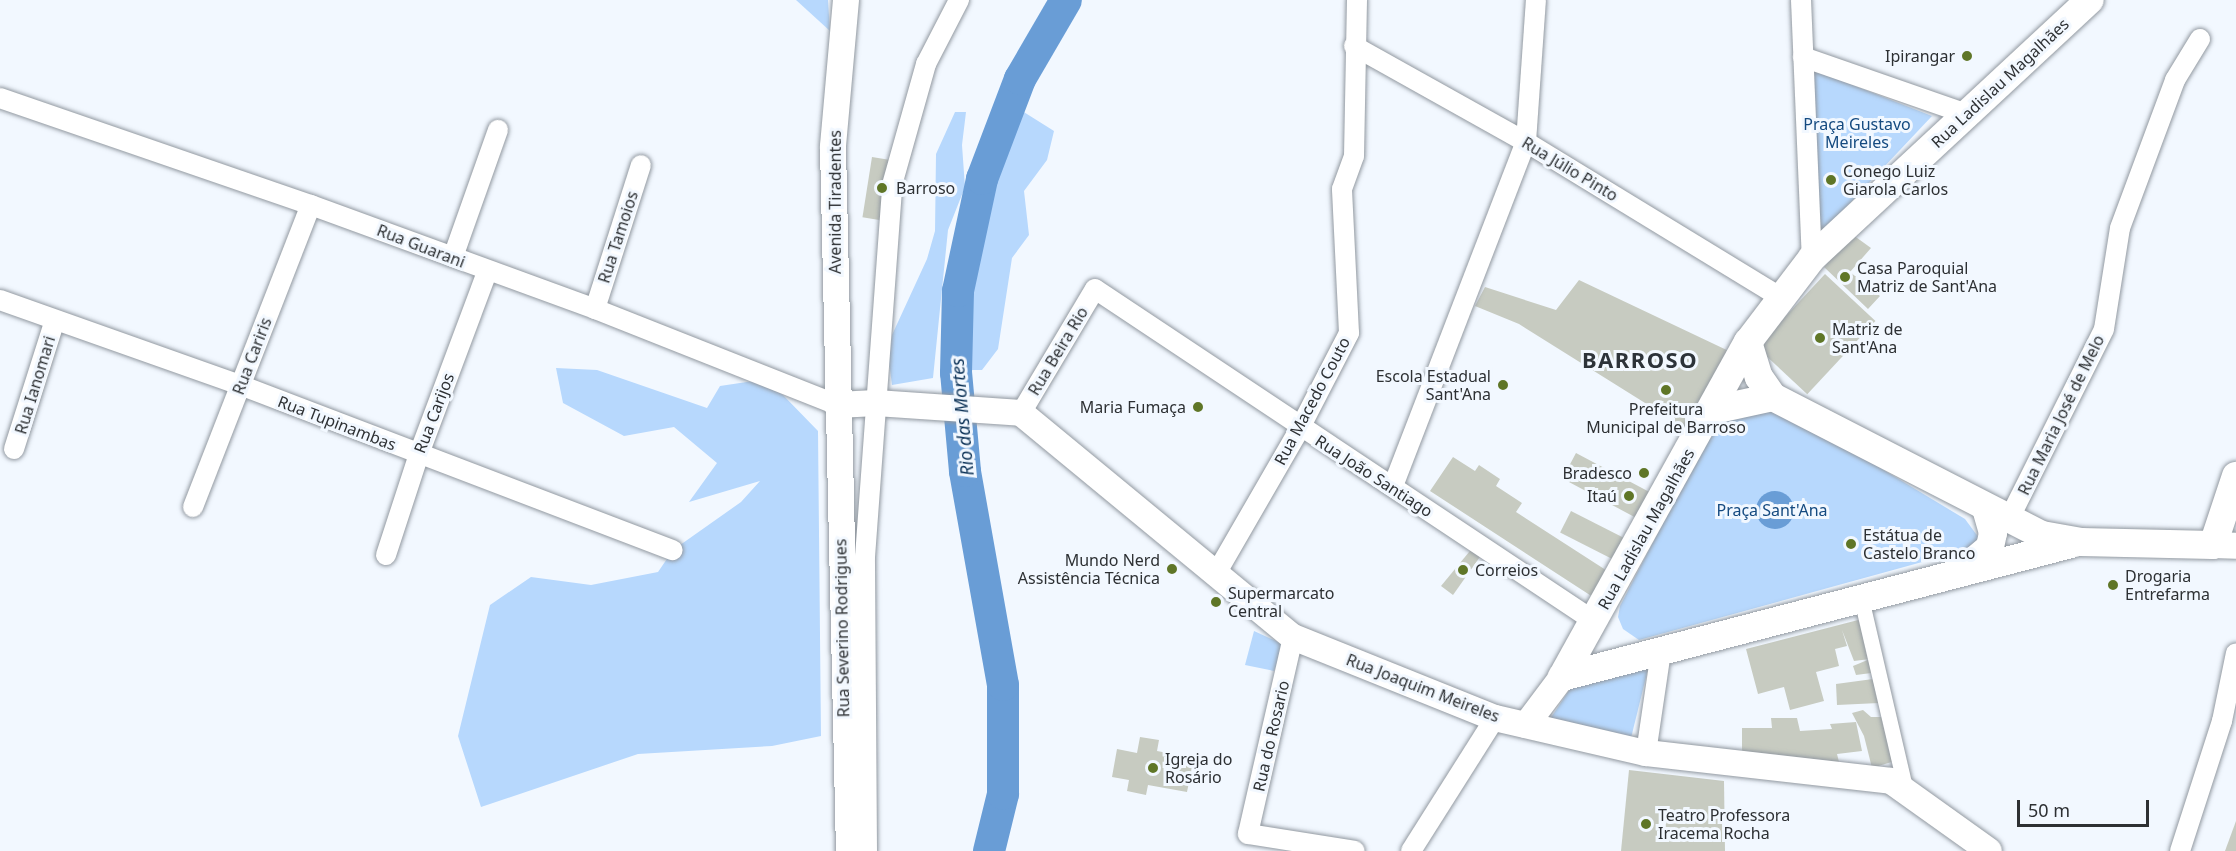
<!DOCTYPE html>
<meta charset="utf-8">
<style>
body{margin:0}
#map{position:relative;width:2236px;height:851px;overflow:hidden;background:#f2f8ff;font-family:"Noto Sans",sans-serif}
div>[style]{position:absolute}
.green>*{inset:0;background:#b7d8fd}
.water>*{inset:0;background:#699dd6}
.round{border-radius:50%}
.river>*{height:32px;margin:-16px;padding:0 16px;transform-origin:16px;border-radius:16px;background:#699dd6}
.building>*{inset:0;background:#c7cbc1;transform-origin:0 0}
.roads{filter:drop-shadow(0 0 2px #9299a1) drop-shadow(0 0 2px #9299a1)}
.pedestrian>*{height:15px;margin:-7.5px;padding:0 7.5px;transform-origin:7.5px;border-radius:7.5px;background:#fff}
.minor>*{height:20px;margin:-10px;padding:0 10px;transform-origin:10px;border-radius:10px;background:#fff}
.tertiary>*{height:26px;margin:-13px;padding:0 13px;transform-origin:13px;border-radius:13px;background:#fff}
.secondary>*{height:28px;margin:-14px;padding:0 14px;transform-origin:14px;border-radius:14px;background:#fff}
.dots>*{width:16px;height:16px;translate:-50% -50%;box-sizing:border-box;border:3px solid #f2f8ff;border-radius:50%}
span{translate:-50% -50%;white-space:nowrap;text-align:center;line-height:1.15;-webkit-text-stroke:6px #f2f8ff;paint-order:stroke}
.poi-label{font-size:16px;color:#2d3033}
.right{translate:-100% -50%;text-align:right}
.left{translate:0 -50%;text-align:left}
.street-label{font-size:16px;color:#2d3033}
.park-label{font-size:16px;color:#144a80}
.water-label{font-size:18px;color:#0a3055;font-style:italic}
.district-label{font-size:22px;color:#2d3339;font-weight:700;letter-spacing:1.5px}
.scale{position:absolute;left:2017px;top:800px;width:132px;height:27px;box-sizing:border-box;border:3px solid #2d3033;border-top:0;padding-left:8px;font-size:18px;line-height:21px;white-space:nowrap;color:#2d3033;-webkit-text-stroke:4px #f2f8ff;paint-order:stroke}
</style>
<div id="map">
<div class="green">
<div style="clip-path:polygon(796px 0,828px 0,830px 31px)"></div>
<div style="clip-path:polygon(1809px 68px,1932px 116px,1818px 237px)"></div>
<div style="clip-path:polygon(1019px 109px,1054px 131px,1047px 160px,1024px 191px,1029px 235px,1012px 258px,998px 349px,982px 370px,965px 370px,969px 290px,1001px 153px)"></div>
<div style="clip-path:polygon(955px 112px,966px 112px,962px 145px,965px 187px,948px 230px,933px 378px,892px 385px,889px 362px,892px 335px,927px 259px,935px 231px,936px 154px)"></div>
<div style="clip-path:polygon(556px 368px,597px 370px,707px 408px,720px 386px,760px 380px,783px 395px,818px 431px,821px 736px,772px 746px,638px 754px,481px 807px,458px 736px,490px 605px,531px 577px,591px 585px,658px 572px,673px 550px,741px 502px,760px 481px,689px 502px,717px 463px,674px 427px,624px 436px,563px 403px)"></div>
<div style="clip-path:polygon(1759px 405px,1872px 463px,1965px 519px,1979px 538px,1973px 548px,1639px 640px,1623px 629px,1618px 617px,1620px 606px,1707px 438px,1721px 419px)"></div>
<div style="clip-path:polygon(1254px 631px,1285px 645px,1274px 671px,1245px 665px)"></div>
<div style="clip-path:polygon(1649px 665px,1631px 738px,1550px 719px,1574px 683px)"></div>
</div>
<div class="water">
<div class="round" style="left:1756px;top:491px;width:38px;height:38px"></div>
</div>
<div class="river">
<div style="left:989px;top:851px;width:59px;rotate:-76.2deg"></div>
<div style="left:1003px;top:794px;width:109px;rotate:-90deg"></div>
<div style="left:1003px;top:685px;width:217px;rotate:-100.1deg"></div>
<div style="left:965px;top:471px;width:98px;rotate:-95.2deg"></div>
<div style="left:956px;top:373px;width:82px;rotate:-88.6deg"></div>
<div style="left:958px;top:291px;width:115px;rotate:-77.9deg"></div>
<div style="left:982px;top:179px;width:107px;rotate:-69.2deg"></div>
<div style="left:1020px;top:79px;width:91px;rotate:-59.8deg"></div>
</div>
<div class="building">
<div style="left:872px;top:157px;width:20px;height:61px;rotate:9deg"></div>
<div style="clip-path:polygon(1853px 235px,1871px 248px,1850px 272px,1880px 296px,1868px 309px,1824px 267px)"></div>
<div style="left:1825px;top:274px;width:69px;height:100px;rotate:43deg"></div>
<div style="clip-path:polygon(1579px 280px,1733px 353px,1685px 428px,1519px 324px,1475px 306px,1485px 287px,1556px 310px)"></div>
<div style="left:1576px;top:453px;width:88px;height:29px;rotate:28deg"></div>
<div style="clip-path:polygon(1453px 457px,1475px 471px,1479px 465px,1500px 479px,1496px 486px,1522px 503px,1516px 512px,1612px 574px,1596px 599px,1430px 491px)"></div>
<div style="left:1571px;top:511px;width:64px;height:24px;rotate:27deg"></div>
<div style="clip-path:polygon(1474px 546px,1482px 554px,1453px 595px,1441px 586px)"></div>
<div style="clip-path:polygon(1862px 619px,1870px 659px,1854px 661px,1842px 630px,1847px 646px,1835px 649px,1839px 666px,1816px 672px,1824px 701px,1790px 710px,1784px 687px,1758px 694px,1746px 649px)"></div>
<div style="clip-path:polygon(1870px 659px,1879px 672px,1856px 675px,1853px 666px)"></div>
<div style="clip-path:polygon(1873px 679px,1879px 703px,1837px 705px,1836px 684px)"></div>
<div style="clip-path:polygon(1863px 710px,1871px 717px,1881px 717px,1891px 728px,1898px 760px,1872px 768px,1864px 736px,1852px 713px)"></div>
<div style="clip-path:polygon(1771px 718px,1797px 718px,1800px 731px,1832px 729px,1830px 724px,1856px 722px,1862px 751px,1837px 754px,1839px 762px,1742px 751px,1742px 728px,1772px 728px)"></div>
<div style="clip-path:polygon(1140px 737px,1159px 740px,1157px 751px,1194px 758px,1187px 792px,1148px 785px,1146px 795px,1127px 791px,1129px 780px,1112px 777px,1117px 749px,1137px 753px)"></div>
<div style="clip-path:polygon(1629px 770px,1724px 781px,1725px 851px,1621px 851px)"></div>
<div style="clip-path:polygon(2236px 821px,2236px 851px,2225px 851px)"></div>
</div>
<div class="roads">
<div class="pedestrian">
<div style="left:1861px;top:598px;width:198px;rotate:76.9deg"></div>
</div>
<div class="minor">
<div style="left:1801px;top:0;width:258px;rotate:87.6deg"></div>
<div style="left:1354px;top:46px;width:197px;rotate:29.2deg"></div>
<div style="left:1526px;top:142px;width:300px;rotate:31.4deg"></div>
<div style="left:1803px;top:57px;width:174px;rotate:19.2deg"></div>
<div style="left:0;top:98px;width:329px;rotate:19deg"></div>
<div style="left:311px;top:205px;width:302px;rotate:20.1deg"></div>
<div style="left:595px;top:309px;width:260px;rotate:21.6deg"></div>
<div style="left:453px;top:257px;width:135px;rotate:-70.5deg"></div>
<div style="left:0;top:300px;width:255px;rotate:19.5deg"></div>
<div style="left:240px;top:385px;width:463px;rotate:20.9deg"></div>
<div style="left:595px;top:309px;width:151px;rotate:-72.3deg"></div>
<div style="left:1021px;top:413px;width:144px;rotate:-59.2deg"></div>
<div style="left:1095px;top:289px;width:599px;rotate:33.64deg"></div>
<div style="left:14px;top:449px;width:135px;rotate:-72.4deg"></div>
<div style="left:1393px;top:486px;width:369px;rotate:-68.9deg"></div>
<div style="left:1526px;top:142px;width:142px;rotate:-86deg"></div>
<div style="left:193px;top:507px;width:324px;rotate:-68.7deg"></div>
<div style="left:2009px;top:519px;width:212px;rotate:-63.4deg"></div>
<div style="left:2104px;top:329px;width:102px;rotate:-81deg"></div>
<div style="left:2120px;top:228px;width:158px;rotate:-69.6deg"></div>
<div style="left:2175px;top:80px;width:48px;rotate:-58.6deg"></div>
<div style="left:386px;top:555px;width:106px;rotate:-71.9deg"></div>
<div style="left:419px;top:454px;width:194px;rotate:-69.5deg"></div>
<div style="left:1217px;top:572px;width:166px;rotate:-60deg"></div>
<div style="left:1300px;top:428px;width:107px;rotate:-62.7deg"></div>
<div style="left:1349px;top:333px;width:144px;rotate:-92.8deg"></div>
<div style="left:1342px;top:189px;width:35px;rotate:-70deg"></div>
<div style="left:1354px;top:156px;width:156px;rotate:-88.9deg"></div>
<div style="left:1293px;top:637px;width:202px;rotate:102.9deg"></div>
<div style="left:1248px;top:834px;width:108px;rotate:9deg"></div>
<div style="left:1646px;top:753px;width:102px;rotate:-81.6deg"></div>
<div style="left:867px;top:851px;width:294px;rotate:-90.4deg"></div>
<div style="left:865px;top:557px;width:373px;rotate:-85.8deg"></div>
<div style="left:892px;top:185px;width:126px;rotate:-74.3deg"></div>
<div style="left:926px;top:64px;width:72px;rotate:-62.7deg"></div>
<div style="left:1411px;top:851px;width:157px;rotate:-57.7deg"></div>
<div style="left:2180px;top:851px;width:137px;rotate:-72.1deg"></div>
<div style="left:2222px;top:721px;width:69px;rotate:-78.4deg"></div>
</div>
<div class="tertiary">
<div style="left:846px;top:0;width:148px;rotate:95.1deg"></div>
<div style="left:833px;top:147px;width:704px;rotate:88.7deg"></div>
<div style="left:837px;top:405px;width:39px;rotate:-3deg"></div>
<div style="left:876px;top:403px;width:145px;rotate:3.9deg"></div>
<div style="left:1021px;top:413px;width:352px;rotate:39.5deg"></div>
<div style="left:1293px;top:637px;width:218px;rotate:21.9deg"></div>
<div style="left:1495px;top:718px;width:155px;rotate:13.1deg"></div>
<div style="left:1646px;top:753px;width:247px;rotate:6.5deg"></div>
<div style="left:1891px;top:781px;width:120px;rotate:35.5deg"></div>
<div style="left:2213px;top:545px;width:23px;rotate:2deg"></div>
<div style="left:1526px;top:725px;width:60px;rotate:-53.1deg"></div>
</div>
<div class="secondary">
<div style="left:1748px;top:342px;width:37px;rotate:73deg"></div>
<div style="left:1759px;top:377px;width:24px;rotate:55deg"></div>
<div style="left:1773px;top:397px;width:302px;rotate:27.2deg"></div>
<div style="left:2042px;top:535px;width:40px;rotate:10deg"></div>
<div style="left:2081px;top:542px;width:132px;rotate:1.3deg"></div>
<div style="left:2213px;top:545px;width:73px;rotate:-71.6deg"></div>
<div style="left:1713px;top:410px;width:61px;rotate:-12.2deg"></div>
<div style="left:1963px;top:570px;width:35px;rotate:-40deg"></div>
<div style="left:1990px;top:547px;width:14px;rotate:-78deg"></div>
<div style="left:1993px;top:533px;width:26px;rotate:-106deg"></div>
<div style="left:1562px;top:677px;width:383px;rotate:-61deg"></div>
<div style="left:1748px;top:342px;width:106px;rotate:-52.7deg"></div>
<div style="left:1812px;top:258px;width:379px;rotate:-42.9deg"></div>
<div style="left:1562px;top:677px;width:526px;rotate:-14.64deg"></div>
</div>
</div>
<div class="dots">
<div style="left:1967px;top:56px;background:#5f7627"></div>
<div style="left:1831px;top:180px;background:#5f7627"></div>
<div style="left:882px;top:188px;background:#5f7627"></div>
<div style="left:1845px;top:277px;background:#5f7627"></div>
<div style="left:1820px;top:338px;background:#5f7627"></div>
<div style="left:1503px;top:385px;background:#5f7627"></div>
<div style="left:1666px;top:390px;background:#5f7627"></div>
<div style="left:1198px;top:407px;background:#5f7627"></div>
<div style="left:1644px;top:473px;background:#5f7627"></div>
<div style="left:1629px;top:496px;background:#5f7627"></div>
<div style="left:1851px;top:544px;background:#5f7627"></div>
<div style="left:1172px;top:569px;background:#5f7627"></div>
<div style="left:1463px;top:570px;background:#5f7627"></div>
<div style="left:2113px;top:585px;background:#5f7627"></div>
<div style="left:1216px;top:602px;background:#5f7627"></div>
<div style="left:1153px;top:768px;background:#5f7627"></div>
<div style="left:1646px;top:824px;background:#5f7627"></div>
</div>
<div class="poi-label">
<span class="right" style="left:1955px;top:56px">Ipirangar</span>
<span class="left" style="left:1843px;top:180px">Conego Luiz<br>Giarola Carlos</span>
<span class="left" style="left:896px;top:188px">Barroso</span>
<span class="left" style="left:1857px;top:277px">Casa Paroquial<br>Matriz de Sant'Ana</span>
<span class="left" style="left:1832px;top:338px">Matriz de<br>Sant'Ana</span>
<span class="right" style="left:1491px;top:385px">Escola Estadual<br>Sant'Ana</span>
<span class="right" style="left:1186px;top:407px">Maria Fumaça</span>
<span style="left:1666px;top:418px">Prefeitura<br>Municipal de Barroso</span>
<span class="right" style="left:1632px;top:473px">Bradesco</span>
<span class="right" style="left:1617px;top:496px">Itaú</span>
<span class="left" style="left:1863px;top:544px">Estátua de<br>Castelo Branco</span>
<span class="right" style="left:1160px;top:569px">Mundo Nerd<br>Assistência Técnica</span>
<span class="left" style="left:1475px;top:570px">Correios</span>
<span class="left" style="left:2125px;top:585px">Drogaria<br>Entrefarma</span>
<span class="left" style="left:1228px;top:602px">Supermarcato<br>Central</span>
<span class="left" style="left:1165px;top:768px">Igreja do<br>Rosário</span>
<span class="left" style="left:1658px;top:824px">Teatro Professora<br>Iracema Rocha</span>
</div>
<div class="street-label">
<span style="left:2000px;top:83px;rotate:-43deg">Rua Ladislau Magalhães</span>
<span style="left:1570px;top:169px;rotate:31deg">Rua Júlio Pinto</span>
<span style="left:835px;top:202px;rotate:-90deg">Avenida Tiradentes</span>
<span style="left:618px;top:237px;rotate:-72deg">Rua Tamoios</span>
<span style="left:421px;top:246px;rotate:21deg">Rua Guarani</span>
<span style="left:1058px;top:351px;rotate:-59deg">Rua Beira Rio</span>
<span style="left:252px;top:356px;rotate:-69deg">Rua Cariris</span>
<span style="left:35px;top:385px;rotate:-73deg">Rua Ianomari</span>
<span style="left:1312px;top:401px;rotate:-62deg">Rua Macedo Couto</span>
<span style="left:434px;top:413px;rotate:-69deg">Rua Carijos</span>
<span style="left:2061px;top:415px;rotate:-64deg">Rua Maria José de Melo</span>
<span style="left:337px;top:423px;rotate:21deg">Rua Tupinambas</span>
<span style="left:1374px;top:476px;rotate:33deg">Rua João Santiago</span>
<span style="left:1646px;top:529px;rotate:-61deg">Rua Ladislau Magalhães</span>
<span style="left:842px;top:628px;rotate:-91deg">Rua Severino Rodrigues</span>
<span style="left:1423px;top:688px;rotate:21deg">Rua Joaquim Meireles</span>
<span style="left:1271px;top:736px;rotate:-77deg">Rua do Rosario</span>
</div>
<div class="park-label">
<span style="left:1857px;top:133px">Praça Gustavo<br>Meireles</span>
<span style="left:1772px;top:510px">Praça Sant'Ana</span>
</div>
<div class="water-label">
<span style="left:962px;top:417px;rotate:-95deg">Rio das Mortes</span>
</div>
<div class="district-label">
<span style="left:1640px;top:360px">BARROSO</span>
</div>
<div class="scale">50 m</div>
</div>
